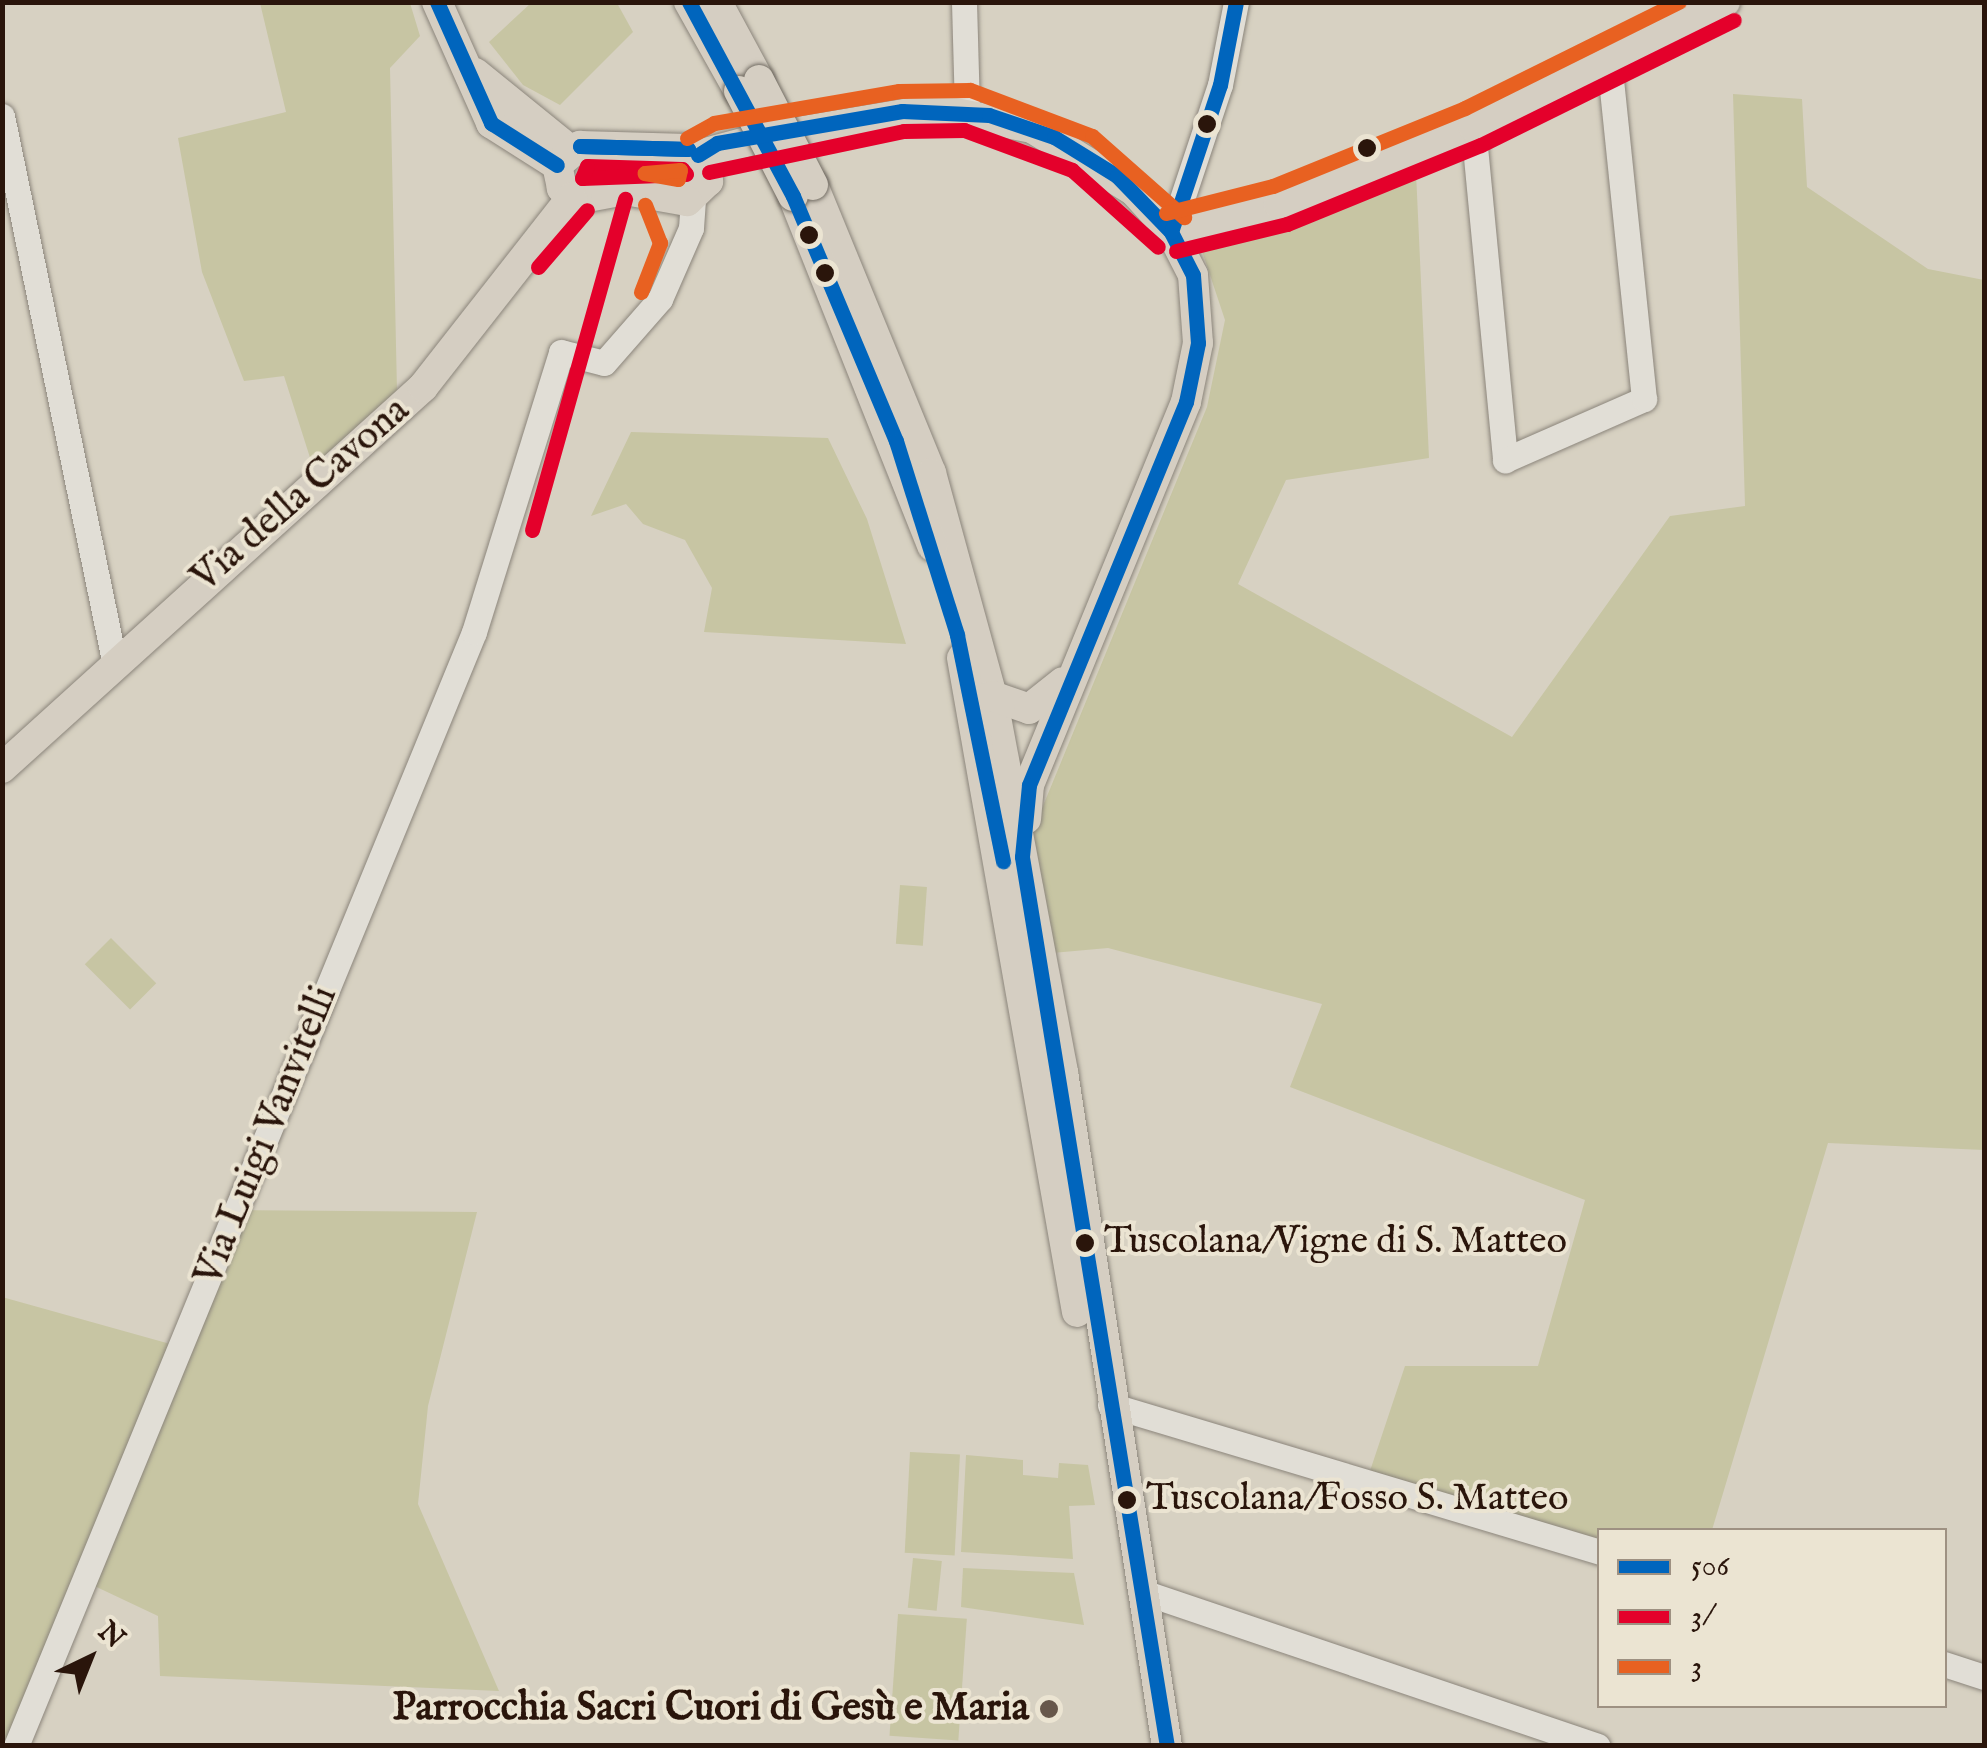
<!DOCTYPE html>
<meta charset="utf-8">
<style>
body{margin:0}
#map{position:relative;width:1987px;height:1748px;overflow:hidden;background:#d7d1c2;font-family:"IM FELL English",serif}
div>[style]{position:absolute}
.green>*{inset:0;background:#c7c5a3;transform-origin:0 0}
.roads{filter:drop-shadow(0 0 2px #8b857b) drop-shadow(0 0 2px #8b857b)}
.minor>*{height:25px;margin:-12.5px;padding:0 12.5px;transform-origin:12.5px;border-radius:12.5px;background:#e1ded6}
.major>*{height:30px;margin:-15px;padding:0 15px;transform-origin:15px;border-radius:15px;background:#d5cec2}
.bridges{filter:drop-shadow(0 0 2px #726c63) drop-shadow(0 0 2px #726c63)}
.major-bridge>*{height:30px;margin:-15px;padding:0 15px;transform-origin:15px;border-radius:15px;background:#d5cec2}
.bus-1>*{height:15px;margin:-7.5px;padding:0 7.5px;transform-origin:7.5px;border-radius:7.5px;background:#0065bd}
.bus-2>*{height:15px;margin:-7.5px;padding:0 7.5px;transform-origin:7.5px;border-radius:7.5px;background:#e4002b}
.bus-3>*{height:15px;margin:-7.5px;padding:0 7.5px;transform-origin:7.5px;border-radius:7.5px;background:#e86121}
.dots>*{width:28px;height:28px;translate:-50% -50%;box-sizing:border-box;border:5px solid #ebe4d2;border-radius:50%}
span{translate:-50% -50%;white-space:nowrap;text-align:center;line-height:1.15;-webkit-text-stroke:8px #ebe4d2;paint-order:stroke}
.bus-label{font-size:38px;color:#2a150b}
.left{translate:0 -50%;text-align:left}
.street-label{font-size:40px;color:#2a150b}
.poi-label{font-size:40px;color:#2a150b;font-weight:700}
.right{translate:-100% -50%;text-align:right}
.frame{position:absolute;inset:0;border:5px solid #2a150b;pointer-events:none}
.legend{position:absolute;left:1597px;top:1528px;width:350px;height:180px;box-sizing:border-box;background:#ebe4d2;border:2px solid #9e9182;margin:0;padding:12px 18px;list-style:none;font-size:30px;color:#2a150b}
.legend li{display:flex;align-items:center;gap:20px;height:50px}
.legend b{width:50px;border:2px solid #9e9182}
.north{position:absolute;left:40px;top:1608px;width:100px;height:100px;-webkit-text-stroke:8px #ebe4d2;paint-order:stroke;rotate:43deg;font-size:28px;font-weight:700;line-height:40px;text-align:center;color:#2a150b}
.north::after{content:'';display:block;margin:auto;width:35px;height:45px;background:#2a150b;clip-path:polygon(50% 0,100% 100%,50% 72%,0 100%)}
</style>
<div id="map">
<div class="green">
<div style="clip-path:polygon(260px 3px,410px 3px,420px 36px,390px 68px,397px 391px,313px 467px,284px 376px,244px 381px,202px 272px,178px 138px,286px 112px)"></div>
<div style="clip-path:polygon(531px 3px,617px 3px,633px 32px,560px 105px,523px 85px,489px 42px)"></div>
<div style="clip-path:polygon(1733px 94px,1802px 99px,1807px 187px,1928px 269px,1984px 280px,1984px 1150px,1828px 1143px,1712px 1530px,1600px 1530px,1599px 1549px,1369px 1474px,1405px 1366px,1538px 1366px,1585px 1200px,1290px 1087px,1322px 1004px,1108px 948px,1041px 954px,1022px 857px,1207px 407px,1225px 320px,1197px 236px,1415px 150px,1429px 458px,1286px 480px,1238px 584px,1512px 737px,1670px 516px,1745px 506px)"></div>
<div style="clip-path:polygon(631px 432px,828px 438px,867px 519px,906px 644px,704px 632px,712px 588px,685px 540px,643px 524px,626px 504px,591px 516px)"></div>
<div style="left:900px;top:885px;width:27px;height:59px;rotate:4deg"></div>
<div style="left:111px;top:938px;width:64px;height:37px;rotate:45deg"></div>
<div style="clip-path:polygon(237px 1210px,477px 1212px,428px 1406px,418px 1504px,499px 1691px,160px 1676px,158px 1616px,86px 1582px,16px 1745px,3px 1745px,2px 1297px,181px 1347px)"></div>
<div style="left:910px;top:1452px;width:50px;height:101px;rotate:3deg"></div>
<div style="clip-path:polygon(966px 1455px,1023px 1460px,1023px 1475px,1058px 1478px,1059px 1463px,1088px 1465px,1095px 1505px,1069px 1506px,1073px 1559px,961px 1552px)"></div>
<div style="left:913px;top:1558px;width:29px;height:50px;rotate:6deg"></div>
<div style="clip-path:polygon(963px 1568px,1074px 1573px,1084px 1625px,961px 1607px)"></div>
<div style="left:898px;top:1614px;width:69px;height:122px;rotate:4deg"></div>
</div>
<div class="roads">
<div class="minor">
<div style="left:964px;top:2px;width:108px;rotate:88.4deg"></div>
<div style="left:2px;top:116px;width:555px;rotate:78.37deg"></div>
<div style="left:1473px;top:126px;width:336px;rotate:84.5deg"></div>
<div style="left:1505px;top:460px;width:152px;rotate:-23.7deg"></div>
<div style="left:1644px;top:399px;width:338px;rotate:-95.9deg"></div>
<div style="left:1171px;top:232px;width:155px;rotate:-71.6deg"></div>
<div style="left:1220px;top:85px;width:85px;rotate:-79.1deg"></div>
<div style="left:1110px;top:1405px;width:512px;rotate:16.7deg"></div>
<div style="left:1140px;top:1591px;width:483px;rotate:18.7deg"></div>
<div style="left:1944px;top:1664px;width:42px;rotate:18deg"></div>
<div style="left:16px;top:1746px;width:1204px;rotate:-67.65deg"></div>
<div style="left:474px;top:632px;width:293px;rotate:-72.7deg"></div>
<div style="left:561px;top:352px;width:44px;rotate:14.3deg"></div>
<div style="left:604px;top:363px;width:85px;rotate:-48.8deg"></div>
<div style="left:660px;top:299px;width:77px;rotate:-66.4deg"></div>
<div style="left:691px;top:228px;width:29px;rotate:-86deg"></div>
</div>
<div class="major">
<div style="left:437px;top:2px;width:133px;rotate:65.9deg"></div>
<div style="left:491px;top:123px;width:78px;rotate:32.5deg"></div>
<div style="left:689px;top:2px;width:102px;rotate:60.7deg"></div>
<div style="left:717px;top:2px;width:89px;rotate:61.7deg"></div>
<div style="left:475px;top:73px;width:121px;rotate:39deg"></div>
<div style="left:803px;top:131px;width:134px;rotate:-9.5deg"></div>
<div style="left:935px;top:109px;width:99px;rotate:11.1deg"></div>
<div style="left:1032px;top:128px;width:120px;rotate:31.7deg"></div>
<div style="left:1134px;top:191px;width:55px;rotate:47.9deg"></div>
<div style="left:1171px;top:232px;width:48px;rotate:62.9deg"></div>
<div style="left:1193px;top:275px;width:68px;rotate:85.8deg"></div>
<div style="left:1198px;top:343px;width:60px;rotate:101.5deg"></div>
<div style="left:1186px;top:402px;width:414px;rotate:112.3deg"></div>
<div style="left:1029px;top:785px;width:34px;rotate:95deg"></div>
<div style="left:580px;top:146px;width:108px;rotate:1.6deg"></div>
<div style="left:688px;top:149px;width:18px;rotate:34deg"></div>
<div style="left:703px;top:159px;width:23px;rotate:77deg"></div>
<div style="left:708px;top:181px;width:29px;rotate:136deg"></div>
<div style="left:687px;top:201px;width:63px;rotate:-169.9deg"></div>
<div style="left:625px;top:190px;width:49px;rotate:169.4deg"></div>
<div style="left:577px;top:199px;width:19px;rotate:-144deg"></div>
<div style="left:562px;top:188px;width:24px;rotate:-102deg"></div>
<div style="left:557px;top:165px;width:30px;rotate:-40deg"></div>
<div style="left:698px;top:155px;width:54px;rotate:-15.1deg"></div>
<div style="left:813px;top:185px;width:311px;rotate:67.7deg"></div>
<div style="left:931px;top:473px;width:231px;rotate:74.7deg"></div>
<div style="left:992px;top:696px;width:383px;rotate:79.3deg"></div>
<div style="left:1063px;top:1072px;width:682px;rotate:81.23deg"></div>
<div style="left:793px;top:196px;width:377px;rotate:68.3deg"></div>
<div style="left:1171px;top:232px;width:111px;rotate:-14deg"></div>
<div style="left:1279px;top:205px;width:209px;rotate:-22.2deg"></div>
<div style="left:1473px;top:126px;width:281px;rotate:-26.2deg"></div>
<div style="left:962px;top:658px;width:664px;rotate:80.03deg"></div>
<div style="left:992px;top:696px;width:39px;rotate:19deg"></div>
<div style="left:1029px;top:709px;width:43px;rotate:-38.5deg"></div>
<div style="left:2px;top:768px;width:568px;rotate:-42.14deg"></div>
<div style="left:423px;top:387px;width:241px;rotate:-51.9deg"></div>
</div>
</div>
<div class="bridges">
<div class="major-bridge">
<div style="left:759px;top:80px;width:118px;rotate:62.8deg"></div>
<div style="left:739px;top:91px;width:118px;rotate:62.8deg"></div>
</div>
</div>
<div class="bus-1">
<div style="left:437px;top:2px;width:133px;rotate:65.9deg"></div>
<div style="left:491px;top:123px;width:78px;rotate:32.5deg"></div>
<div style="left:689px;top:2px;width:220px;rotate:61.8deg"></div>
<div style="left:793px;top:196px;width:266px;rotate:67.2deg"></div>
<div style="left:896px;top:441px;width:203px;rotate:72.5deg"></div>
<div style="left:957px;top:635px;width:231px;rotate:78.5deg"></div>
<div style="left:580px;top:146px;width:108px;rotate:1.6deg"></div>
<div style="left:580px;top:146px;width:108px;rotate:1.6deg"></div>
<div style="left:698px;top:155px;width:22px;rotate:-32deg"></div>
<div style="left:717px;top:143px;width:188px;rotate:-9.8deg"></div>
<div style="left:902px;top:111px;width:87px;rotate:2.6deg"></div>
<div style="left:989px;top:115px;width:69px;rotate:18.7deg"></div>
<div style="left:1054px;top:137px;width:74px;rotate:31.8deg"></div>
<div style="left:1117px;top:176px;width:78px;rotate:46deg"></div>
<div style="left:1171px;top:232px;width:48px;rotate:62.9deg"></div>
<div style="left:1193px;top:275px;width:68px;rotate:85.8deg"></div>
<div style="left:1198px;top:343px;width:60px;rotate:101.5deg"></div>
<div style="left:1186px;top:402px;width:414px;rotate:112.3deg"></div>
<div style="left:1029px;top:785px;width:72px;rotate:95.6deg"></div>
<div style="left:1022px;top:857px;width:901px;rotate:80.74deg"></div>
<div style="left:1171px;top:232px;width:155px;rotate:-71.6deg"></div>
<div style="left:1220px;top:85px;width:85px;rotate:-79.1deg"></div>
</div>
<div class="bus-2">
<div style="left:587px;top:166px;width:95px;rotate:1.8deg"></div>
<div style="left:682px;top:169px;width:6px;rotate:51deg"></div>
<div style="left:686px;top:174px;width:104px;rotate:177.8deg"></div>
<div style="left:582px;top:178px;width:13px;rotate:-67deg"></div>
<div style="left:709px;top:172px;width:199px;rotate:-11.9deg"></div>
<div style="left:904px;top:131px;width:60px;rotate:-1deg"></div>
<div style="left:964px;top:130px;width:115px;rotate:20.3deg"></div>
<div style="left:1072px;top:170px;width:115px;rotate:41.8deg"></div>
<div style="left:1176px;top:251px;width:114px;rotate:-13.7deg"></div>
<div style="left:1287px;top:224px;width:209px;rotate:-22.2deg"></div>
<div style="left:1481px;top:145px;width:282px;rotate:-26.3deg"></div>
<div style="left:538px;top:267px;width:75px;rotate:-49.3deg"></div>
<div style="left:532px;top:530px;width:344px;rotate:-74.3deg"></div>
</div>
<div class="bus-3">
<div style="left:687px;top:138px;width:31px;rotate:-29deg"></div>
<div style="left:714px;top:123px;width:188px;rotate:-9.8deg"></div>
<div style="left:899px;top:91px;width:71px;rotate:-0.8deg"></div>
<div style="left:970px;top:90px;width:130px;rotate:20.7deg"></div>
<div style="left:1092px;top:136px;width:123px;rotate:41.4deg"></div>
<div style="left:680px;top:170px;width:9px;rotate:103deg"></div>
<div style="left:678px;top:179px;width:34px;rotate:-170deg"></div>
<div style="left:645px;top:173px;width:35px;rotate:-5deg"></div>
<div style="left:1166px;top:213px;width:110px;rotate:-14.2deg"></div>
<div style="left:1273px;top:186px;width:207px;rotate:-22.1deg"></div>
<div style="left:1465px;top:108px;width:239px;rotate:-26.4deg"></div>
<div style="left:641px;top:292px;width:53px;rotate:-68.8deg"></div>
<div style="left:660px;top:243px;width:41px;rotate:-111.5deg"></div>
</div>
<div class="dots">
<div style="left:1207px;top:124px;background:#2a150b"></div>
<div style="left:1367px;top:148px;background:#2a150b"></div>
<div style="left:809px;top:235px;background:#2a150b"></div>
<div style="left:825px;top:273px;background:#2a150b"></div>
<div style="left:1085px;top:1243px;background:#2a150b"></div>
<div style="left:1127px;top:1500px;background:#2a150b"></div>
<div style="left:1049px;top:1709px;background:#67574b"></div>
</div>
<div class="bus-label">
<span class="left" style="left:1104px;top:1243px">Tuscolana/Vigne di S. Matteo</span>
<span class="left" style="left:1146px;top:1500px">Tuscolana/Fosso S. Matteo</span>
</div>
<div class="street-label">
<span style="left:301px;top:495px;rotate:-41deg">Via della Cavona</span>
<span style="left:267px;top:1136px;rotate:-68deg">Via Luigi Vanvitelli</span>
</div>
<div class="poi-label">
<span class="right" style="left:1029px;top:1709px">Parrocchia Sacri Cuori di Gesù e Maria</span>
</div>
<div class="frame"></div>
<ul class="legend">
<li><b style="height:12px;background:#0065bd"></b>506</li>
<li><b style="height:12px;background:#e4002b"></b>3/</li>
<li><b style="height:12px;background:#e86121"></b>3</li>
</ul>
<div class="north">N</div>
</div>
